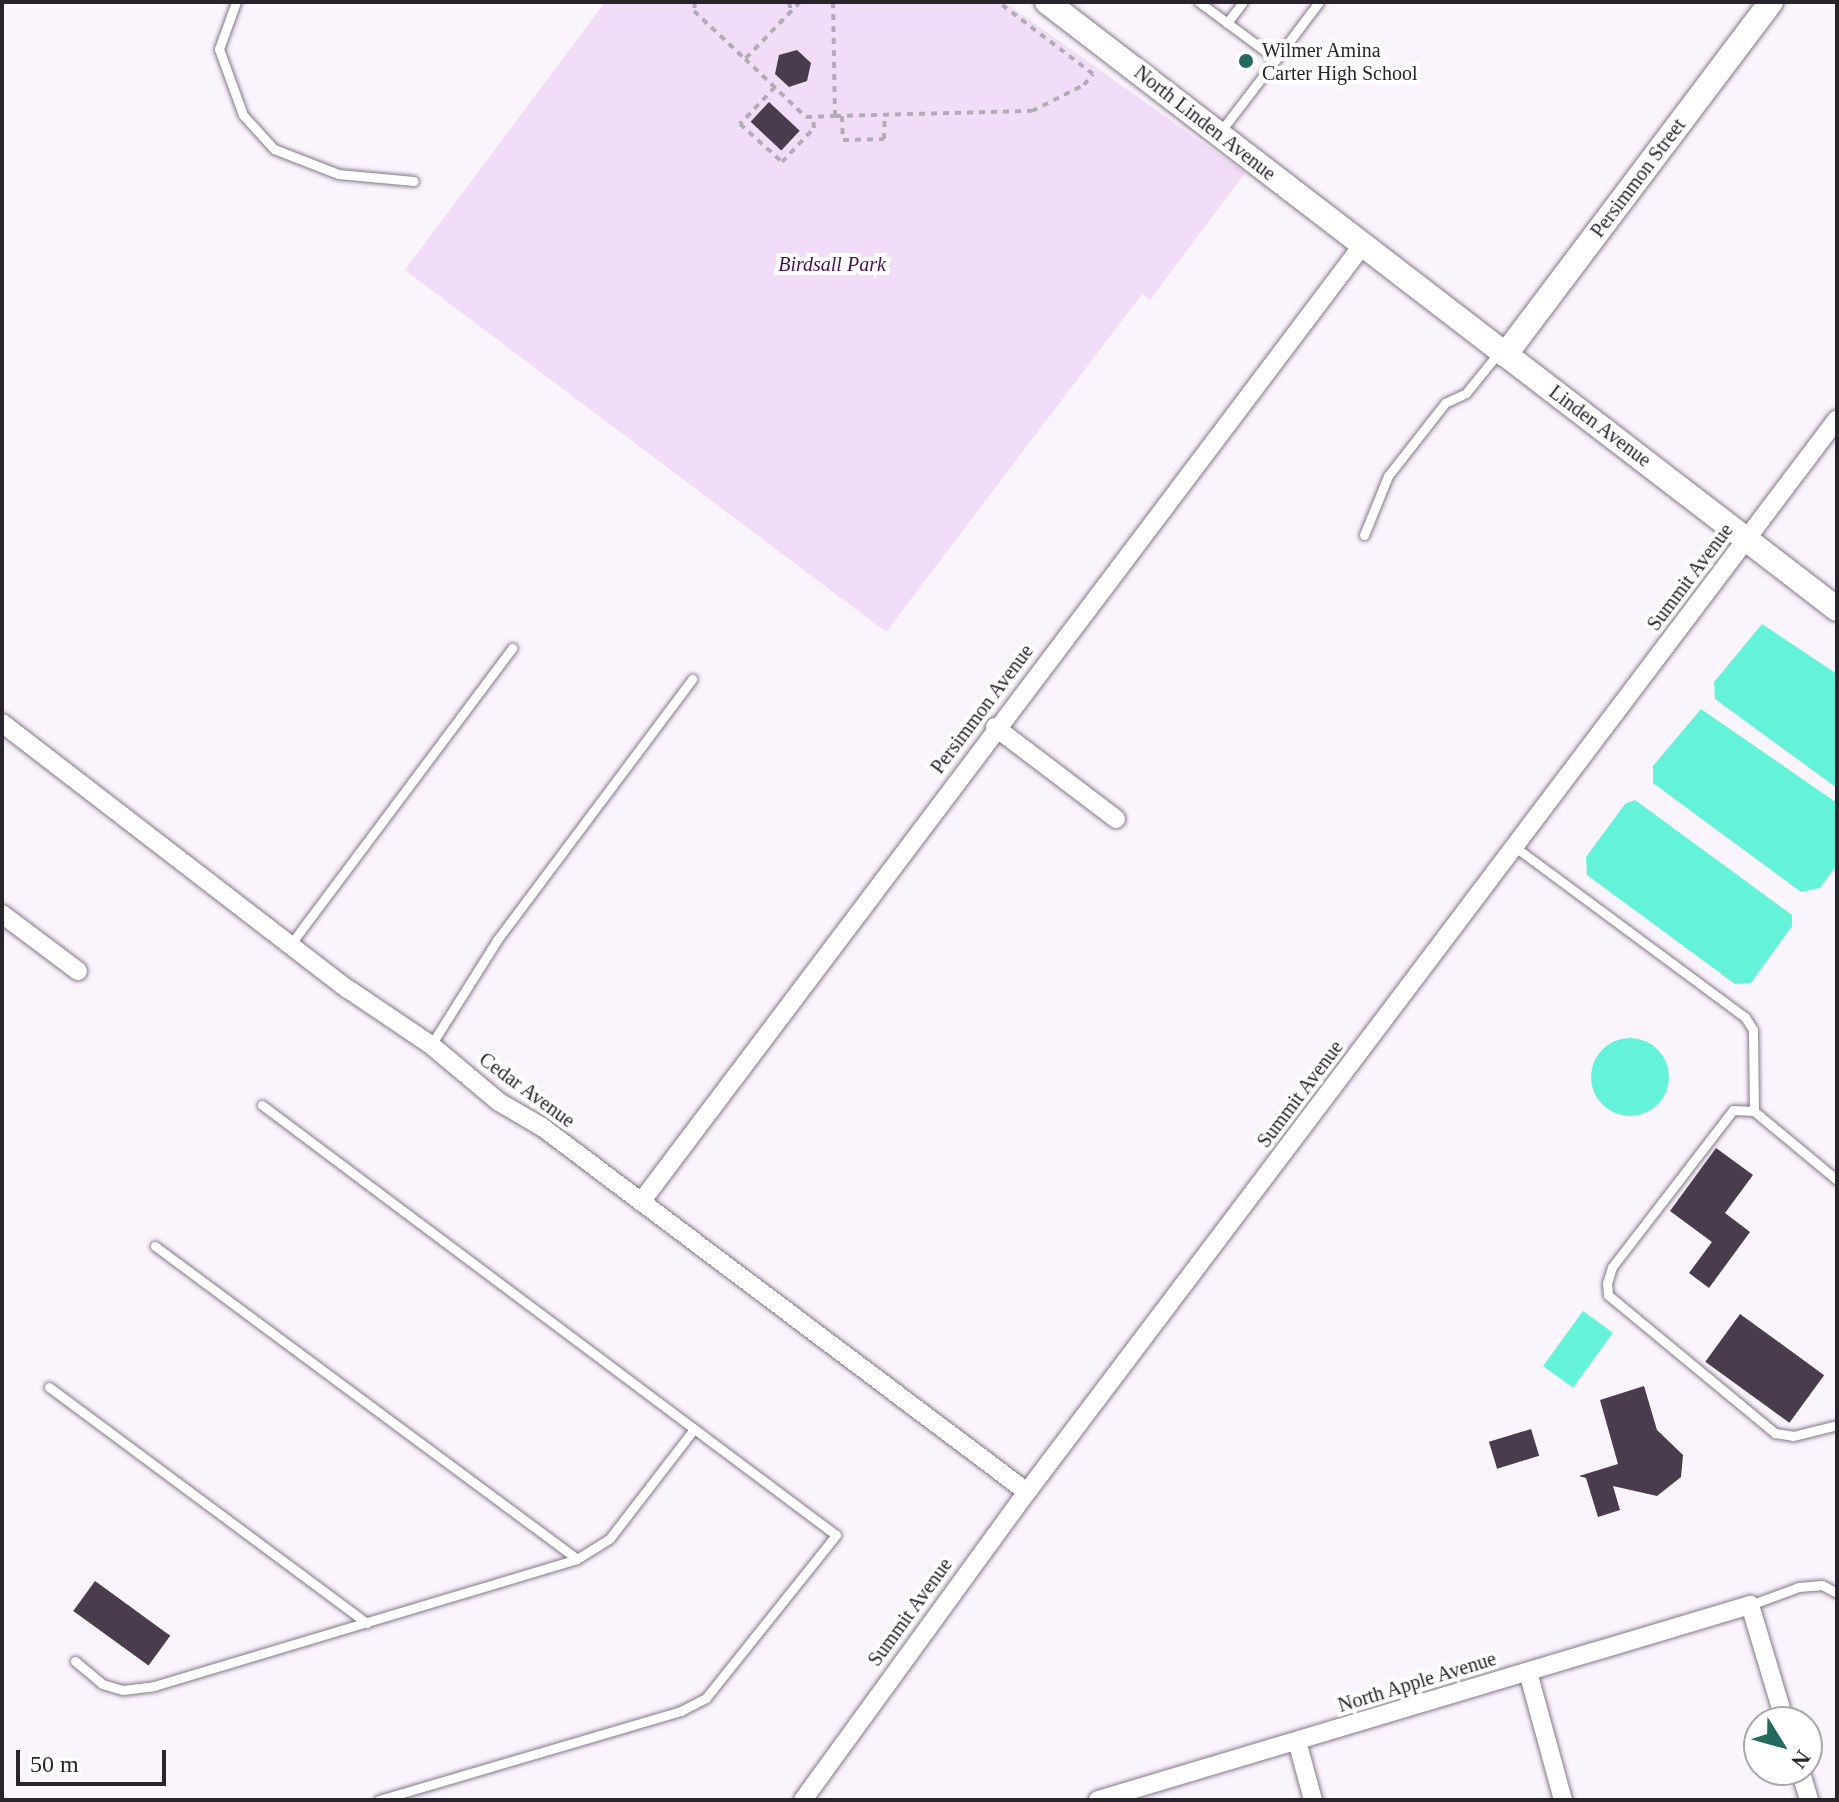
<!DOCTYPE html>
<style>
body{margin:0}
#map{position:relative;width:1839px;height:1802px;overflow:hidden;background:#faf4fc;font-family:"Times New Roman",serif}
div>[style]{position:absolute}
.green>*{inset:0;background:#f1ddf7}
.water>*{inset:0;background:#64f3d9;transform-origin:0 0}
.round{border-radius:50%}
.building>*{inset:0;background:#493c4d;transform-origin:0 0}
.path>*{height:4px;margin-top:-2px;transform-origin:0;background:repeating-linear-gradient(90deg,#b2acb4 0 6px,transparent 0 12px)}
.roads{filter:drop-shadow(0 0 2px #857689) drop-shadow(0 0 2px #857689)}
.service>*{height:9px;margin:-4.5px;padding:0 4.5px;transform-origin:4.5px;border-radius:4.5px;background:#fff}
.minor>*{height:18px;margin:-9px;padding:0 9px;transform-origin:9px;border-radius:9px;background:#fff}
.tertiary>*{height:24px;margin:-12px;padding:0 12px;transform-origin:12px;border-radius:12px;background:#fff}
.dots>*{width:22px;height:22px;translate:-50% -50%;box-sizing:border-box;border:4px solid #fff;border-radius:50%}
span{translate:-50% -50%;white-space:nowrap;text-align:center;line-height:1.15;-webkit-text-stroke:8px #fff;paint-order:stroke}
.poi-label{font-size:20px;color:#29232b}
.left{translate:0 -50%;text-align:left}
.street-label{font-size:20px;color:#29232b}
.park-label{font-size:20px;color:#480f57;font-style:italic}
.frame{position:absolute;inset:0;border:4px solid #29232b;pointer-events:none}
.north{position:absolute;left:1743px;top:1706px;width:80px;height:80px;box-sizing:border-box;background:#fff;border:2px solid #a9a7aa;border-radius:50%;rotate:127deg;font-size:22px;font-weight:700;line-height:32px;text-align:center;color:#29232b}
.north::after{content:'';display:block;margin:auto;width:28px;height:36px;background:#246a5e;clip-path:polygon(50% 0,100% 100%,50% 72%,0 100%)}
.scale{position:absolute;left:16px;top:1750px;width:150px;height:36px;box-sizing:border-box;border:4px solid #29232b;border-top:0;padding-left:10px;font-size:24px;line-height:28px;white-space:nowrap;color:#29232b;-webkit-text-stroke:6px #fff;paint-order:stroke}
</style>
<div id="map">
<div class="green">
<div style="clip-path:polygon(605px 2px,1004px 2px,1245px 173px,1150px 300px,1142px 294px,886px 632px,405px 270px)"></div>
</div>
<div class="water">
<div style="clip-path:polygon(1762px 624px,1837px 674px,1837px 788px,1715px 699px,1714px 682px)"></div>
<div style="clip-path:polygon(1701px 709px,1837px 803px,1837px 865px,1820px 888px,1801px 892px,1653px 783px,1653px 766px)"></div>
<div style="clip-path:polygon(1635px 800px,1792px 915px,1792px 926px,1751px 983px,1735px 984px,1587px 875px,1586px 857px,1625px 804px)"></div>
<div class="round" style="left:1591px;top:1038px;width:78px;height:78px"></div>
<div style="left:1583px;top:1311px;width:37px;height:68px;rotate:36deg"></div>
</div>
<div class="building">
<div style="clip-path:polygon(797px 50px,811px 63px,807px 81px,789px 87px,775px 74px,779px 55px)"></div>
<div style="left:769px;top:102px;width:42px;height:27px;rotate:43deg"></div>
<div style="clip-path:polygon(1716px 1148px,1753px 1175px,1725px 1213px,1750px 1232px,1709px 1288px,1689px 1273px,1712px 1242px,1670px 1211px)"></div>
<div style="left:1740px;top:1314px;width:104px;height:59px;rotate:36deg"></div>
<div style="clip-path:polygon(1644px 1386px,1657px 1430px,1683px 1455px,1681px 1477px,1657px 1496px,1613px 1486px,1620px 1510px,1598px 1517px,1586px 1478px,1579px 1476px,1618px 1464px,1600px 1400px)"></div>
<div style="left:1531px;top:1429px;width:28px;height:44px;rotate:73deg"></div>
<div style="left:95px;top:1581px;width:93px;height:37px;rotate:36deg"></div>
</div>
<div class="path">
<div style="left:695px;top:2px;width:9px;rotate:96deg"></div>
<div style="left:694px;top:11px;width:70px;rotate:43.3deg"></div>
<div style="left:789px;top:2px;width:10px;rotate:79deg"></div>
<div style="left:800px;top:2px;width:79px;rotate:134deg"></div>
<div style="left:745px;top:59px;width:84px;rotate:43.6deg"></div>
<div style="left:806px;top:117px;width:29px;rotate:-2deg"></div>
<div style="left:833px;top:2px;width:114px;rotate:89deg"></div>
<div style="left:835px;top:116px;width:197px;rotate:-1.5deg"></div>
<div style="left:1032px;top:111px;width:58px;rotate:-26.6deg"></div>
<div style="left:1084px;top:85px;width:14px;rotate:-51deg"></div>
<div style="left:1093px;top:74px;width:119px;rotate:-142.8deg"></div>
<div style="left:775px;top:87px;width:51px;rotate:133.4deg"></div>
<div style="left:740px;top:124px;width:57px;rotate:42.1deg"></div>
<div style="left:782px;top:162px;width:47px;rotate:-46.7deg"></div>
<div style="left:814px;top:128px;width:11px;rotate:-95deg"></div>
<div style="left:842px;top:116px;width:24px;rotate:88deg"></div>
<div style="left:843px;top:140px;width:41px;rotate:-1.4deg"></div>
<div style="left:884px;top:139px;width:24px;rotate:-88deg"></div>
</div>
<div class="roads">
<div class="service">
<div style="left:236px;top:2px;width:50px;rotate:109.9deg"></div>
<div style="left:219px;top:49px;width:70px;rotate:70deg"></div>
<div style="left:243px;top:115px;width:46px;rotate:47.6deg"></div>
<div style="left:274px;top:149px;width:69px;rotate:21.3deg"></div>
<div style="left:338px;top:174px;width:76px;rotate:5.3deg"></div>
<div style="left:1199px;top:2px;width:96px;rotate:36.5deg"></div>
<div style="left:1276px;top:59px;width:91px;rotate:127.4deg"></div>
<div style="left:1227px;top:23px;width:26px;rotate:-53deg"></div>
<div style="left:1276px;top:59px;width:71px;rotate:-53deg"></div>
<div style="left:1364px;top:535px;width:64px;rotate:-67.9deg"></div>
<div style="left:1388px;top:476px;width:93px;rotate:-52deg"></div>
<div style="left:1445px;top:403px;width:23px;rotate:-25deg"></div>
<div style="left:1466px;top:393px;width:54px;rotate:-51deg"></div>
<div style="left:1515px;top:847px;width:286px;rotate:36.5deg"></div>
<div style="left:1745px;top:1017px;width:15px;rotate:58deg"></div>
<div style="left:1753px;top:1030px;width:81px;rotate:89.3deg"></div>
<div style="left:293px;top:941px;width:366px;rotate:-53.2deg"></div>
<div style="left:431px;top:1045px;width:124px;rotate:-57.8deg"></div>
<div style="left:497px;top:940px;width:326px;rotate:-53.2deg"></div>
<div style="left:262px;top:1105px;width:717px;rotate:36.84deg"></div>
<div style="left:836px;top:1535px;width:208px;rotate:128.6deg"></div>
<div style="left:706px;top:1698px;width:28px;rotate:153deg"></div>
<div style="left:681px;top:1711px;width:315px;rotate:163.6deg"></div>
<div style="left:1837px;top:1180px;width:108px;rotate:-140.3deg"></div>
<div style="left:1754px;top:1111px;width:21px;rotate:-177deg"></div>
<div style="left:1733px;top:1110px;width:198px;rotate:127.6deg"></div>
<div style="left:1612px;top:1267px;width:17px;rotate:107deg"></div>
<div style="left:1607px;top:1283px;width:12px;rotate:85deg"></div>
<div style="left:1608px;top:1295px;width:217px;rotate:39.6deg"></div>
<div style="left:1775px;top:1433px;width:18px;rotate:9deg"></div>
<div style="left:1793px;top:1436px;width:45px;rotate:-14deg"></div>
<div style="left:155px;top:1246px;width:525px;rotate:36.56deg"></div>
<div style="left:49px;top:1387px;width:396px;rotate:36.6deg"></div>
<div style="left:1750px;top:1605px;width:52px;rotate:-20.2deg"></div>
<div style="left:1799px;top:1587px;width:23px;rotate:-5deg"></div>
<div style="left:1822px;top:1585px;width:17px;rotate:28deg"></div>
<div style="left:75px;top:1661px;width:35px;rotate:40deg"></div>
<div style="left:102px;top:1684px;width:22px;rotate:16deg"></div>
<div style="left:123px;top:1690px;width:31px;rotate:-7deg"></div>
<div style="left:154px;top:1686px;width:442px;rotate:-16.7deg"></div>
<div style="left:577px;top:1559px;width:39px;rotate:-32deg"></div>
<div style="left:610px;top:1538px;width:138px;rotate:-52.4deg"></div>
</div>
<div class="minor">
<div style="left:2px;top:723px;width:436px;rotate:37.6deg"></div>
<div style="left:348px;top:989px;width:100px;rotate:34deg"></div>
<div style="left:431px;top:1045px;width:89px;rotate:40deg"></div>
<div style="left:499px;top:1102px;width:50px;rotate:30.2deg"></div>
<div style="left:542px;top:1127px;width:607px;rotate:36.96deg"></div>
<div style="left:995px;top:727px;width:152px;rotate:37.2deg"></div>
<div style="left:2px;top:914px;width:95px;rotate:36.9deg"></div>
<div style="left:641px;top:1202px;width:1197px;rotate:-52.98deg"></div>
<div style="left:1528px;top:1672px;width:133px;rotate:74.7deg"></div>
<div style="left:1297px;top:1741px;width:61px;rotate:74.8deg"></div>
<div style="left:1800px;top:1770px;width:31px;rotate:73deg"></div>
<div style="left:803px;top:1800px;width:381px;rotate:-54deg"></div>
<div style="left:1027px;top:1492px;width:1344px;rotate:-52.95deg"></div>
<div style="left:1098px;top:1800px;width:681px;rotate:-16.65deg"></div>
<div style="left:1750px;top:1605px;width:122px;rotate:73.3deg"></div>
</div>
<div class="tertiary">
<div style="left:1047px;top:2px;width:996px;rotate:37.54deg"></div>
<div style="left:1505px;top:355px;width:442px;rotate:-53deg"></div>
</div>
</div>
<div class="dots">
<div style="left:1246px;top:61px;background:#246a5e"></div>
</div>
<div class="poi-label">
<span class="left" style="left:1262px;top:62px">Wilmer Amina<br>Carter High School</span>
</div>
<div class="street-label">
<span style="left:1205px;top:123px;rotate:38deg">North Linden Avenue</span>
<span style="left:1638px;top:178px;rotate:-53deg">Persimmon Street</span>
<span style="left:1600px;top:426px;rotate:37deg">Linden Avenue</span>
<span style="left:1690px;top:577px;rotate:-53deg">Summit Avenue</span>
<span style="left:982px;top:709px;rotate:-53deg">Persimmon Avenue</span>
<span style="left:527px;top:1090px;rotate:36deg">Cedar Avenue</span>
<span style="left:1300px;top:1094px;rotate:-53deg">Summit Avenue</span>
<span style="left:910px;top:1612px;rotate:-54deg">Summit Avenue</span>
<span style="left:1417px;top:1682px;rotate:-17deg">North Apple Avenue</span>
</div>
<div class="park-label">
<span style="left:832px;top:264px">Birdsall Park</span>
</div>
<div class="frame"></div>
<div class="north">N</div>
<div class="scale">50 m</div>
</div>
